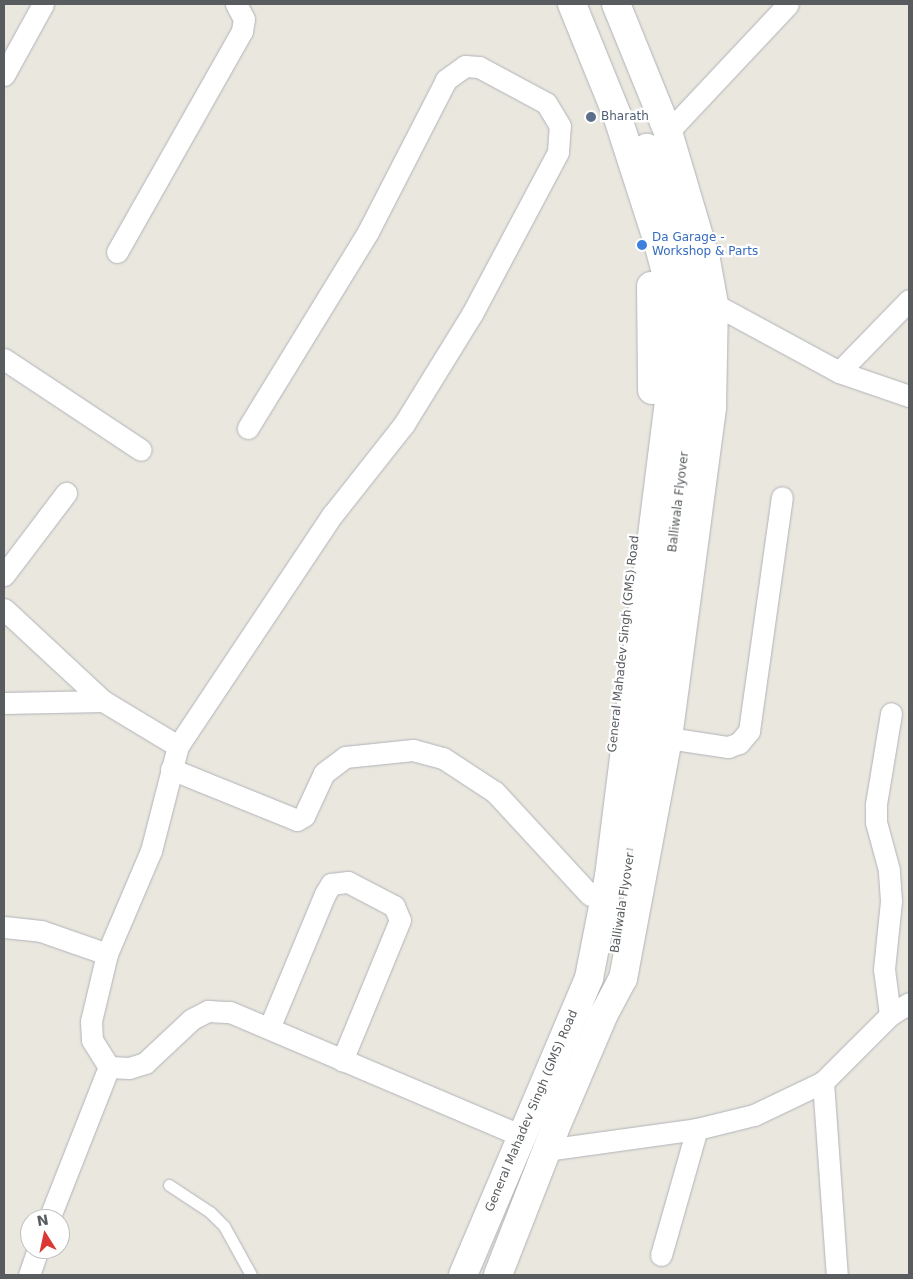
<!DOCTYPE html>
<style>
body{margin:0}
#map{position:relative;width:913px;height:1279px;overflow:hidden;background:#eae7df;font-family:"DejaVu Sans",sans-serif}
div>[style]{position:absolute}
.roads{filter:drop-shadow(0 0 1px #b0b3b7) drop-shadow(0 0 1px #b0b3b7)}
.lane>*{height:11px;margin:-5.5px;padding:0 5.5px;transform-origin:5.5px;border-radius:5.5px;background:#fff}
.street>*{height:21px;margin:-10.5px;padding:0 10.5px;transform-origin:10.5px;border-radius:10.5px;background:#fff}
.secondary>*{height:28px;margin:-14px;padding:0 14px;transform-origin:14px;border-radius:14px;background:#fff}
.dots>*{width:14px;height:14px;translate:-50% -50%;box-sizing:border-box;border:2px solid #fff;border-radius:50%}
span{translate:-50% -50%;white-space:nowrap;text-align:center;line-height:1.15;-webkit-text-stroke:4.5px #fff;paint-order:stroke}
.service-label{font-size:12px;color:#4e5e75}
.left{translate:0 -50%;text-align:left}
.shop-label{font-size:12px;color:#366cbe}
.street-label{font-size:12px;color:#585c5f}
.frame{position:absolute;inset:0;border:5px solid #585c5f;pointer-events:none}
.north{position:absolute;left:20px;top:1209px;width:50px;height:50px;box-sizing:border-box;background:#fff;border:1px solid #bcbebf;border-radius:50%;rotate:350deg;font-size:14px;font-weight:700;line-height:20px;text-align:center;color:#585c5f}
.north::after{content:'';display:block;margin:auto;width:18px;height:22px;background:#db3834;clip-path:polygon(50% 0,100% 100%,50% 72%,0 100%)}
</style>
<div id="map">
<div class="roads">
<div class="lane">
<div style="left:169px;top:1185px;width:49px;rotate:33.4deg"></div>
<div style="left:210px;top:1212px;width:20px;rotate:45deg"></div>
<div style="left:224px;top:1226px;width:56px;rotate:61.1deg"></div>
</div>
<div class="street">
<div style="left:4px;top:75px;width:81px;rotate:-61.2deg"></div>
<div style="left:668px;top:132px;width:175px;rotate:-46.8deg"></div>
<div style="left:117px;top:252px;width:254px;rotate:-60.5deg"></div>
<div style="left:242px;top:31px;width:12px;rotate:-81deg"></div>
<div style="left:244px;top:19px;width:17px;rotate:-118deg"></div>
<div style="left:714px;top:304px;width:142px;rotate:28.5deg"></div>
<div style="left:839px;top:372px;width:74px;rotate:18.9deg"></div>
<div style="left:4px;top:359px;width:164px;rotate:33.6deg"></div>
<div style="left:839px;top:372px;width:100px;rotate:-45.8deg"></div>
<div style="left:4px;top:575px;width:103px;rotate:-52.9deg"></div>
<div style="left:4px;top:609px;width:135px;rotate:42.9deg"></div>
<div style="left:4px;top:703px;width:99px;rotate:-1.2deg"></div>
<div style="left:103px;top:701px;width:87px;rotate:31deg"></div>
<div style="left:668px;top:738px;width:61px;rotate:8.5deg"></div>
<div style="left:728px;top:747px;width:12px;rotate:-20deg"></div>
<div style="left:739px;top:743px;width:16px;rotate:-50deg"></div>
<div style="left:749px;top:731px;width:236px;rotate:-82deg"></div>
<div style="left:171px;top:769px;width:136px;rotate:22deg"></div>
<div style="left:297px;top:820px;width:8px;rotate:-30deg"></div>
<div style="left:304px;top:816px;width:47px;rotate:-65.1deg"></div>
<div style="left:324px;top:773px;width:26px;rotate:-37deg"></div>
<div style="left:345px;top:757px;width:68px;rotate:-5.9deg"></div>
<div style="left:413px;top:750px;width:31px;rotate:15deg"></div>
<div style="left:443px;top:758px;width:62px;rotate:33.2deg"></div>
<div style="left:495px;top:792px;width:140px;rotate:47.3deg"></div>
<div style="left:4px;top:927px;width:37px;rotate:6deg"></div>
<div style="left:41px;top:931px;width:70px;rotate:19.2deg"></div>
<div style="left:107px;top:954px;width:112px;rotate:-66.9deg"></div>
<div style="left:151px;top:851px;width:108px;rotate:-75.6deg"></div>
<div style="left:178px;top:746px;width:279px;rotate:-56.3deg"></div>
<div style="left:333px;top:514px;width:115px;rotate:-51.7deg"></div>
<div style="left:404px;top:424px;width:129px;rotate:-58.3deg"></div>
<div style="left:472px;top:314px;width:183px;rotate:-62deg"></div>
<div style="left:558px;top:152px;width:26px;rotate:-86deg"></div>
<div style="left:560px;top:126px;width:27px;rotate:-121deg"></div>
<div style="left:546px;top:103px;width:76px;rotate:-151.8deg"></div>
<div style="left:479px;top:67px;width:14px;rotate:-176deg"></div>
<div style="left:465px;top:66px;width:24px;rotate:144deg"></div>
<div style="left:446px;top:80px;width:171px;rotate:117.2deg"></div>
<div style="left:368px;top:232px;width:230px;rotate:121.5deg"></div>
<div style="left:107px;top:954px;width:69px;rotate:103.4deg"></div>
<div style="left:91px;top:1021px;width:19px;rotate:87deg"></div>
<div style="left:92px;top:1040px;width:32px;rotate:58deg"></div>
<div style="left:109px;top:1067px;width:20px;rotate:3deg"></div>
<div style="left:129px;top:1068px;width:17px;rotate:-17deg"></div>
<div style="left:145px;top:1063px;width:64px;rotate:-43.1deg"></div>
<div style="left:192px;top:1019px;width:18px;rotate:-27deg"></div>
<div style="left:208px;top:1011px;width:22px;rotate:3deg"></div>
<div style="left:230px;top:1012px;width:317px;rotate:23deg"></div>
<div style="left:890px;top:1015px;width:46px;rotate:-97.4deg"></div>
<div style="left:884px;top:969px;width:68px;rotate:-84.1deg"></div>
<div style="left:891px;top:901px;width:31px;rotate:-94deg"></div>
<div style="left:889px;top:870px;width:50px;rotate:-105.2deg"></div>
<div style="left:876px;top:822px;width:18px;rotate:-90deg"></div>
<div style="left:876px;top:804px;width:92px;rotate:-80.6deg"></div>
<div style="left:270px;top:1026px;width:143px;rotate:-67.4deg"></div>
<div style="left:325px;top:894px;width:12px;rotate:-59deg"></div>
<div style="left:331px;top:884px;width:17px;rotate:-7deg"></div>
<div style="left:348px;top:882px;width:52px;rotate:27.6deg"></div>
<div style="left:394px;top:906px;width:15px;rotate:67deg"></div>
<div style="left:400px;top:920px;width:152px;rotate:112.4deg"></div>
<div style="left:823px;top:1082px;width:194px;rotate:85.9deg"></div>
<div style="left:546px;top:1150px;width:152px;rotate:-7.9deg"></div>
<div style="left:697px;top:1129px;width:59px;rotate:-13.8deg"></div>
<div style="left:754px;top:1115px;width:76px;rotate:-25.6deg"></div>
<div style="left:823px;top:1082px;width:95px;rotate:-45deg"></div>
<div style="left:890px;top:1015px;width:22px;rotate:-32deg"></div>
<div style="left:49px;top:1219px;width:163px;rotate:-68.5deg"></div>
<div style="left:661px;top:1255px;width:131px;rotate:-74.1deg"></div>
<div style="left:29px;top:1275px;width:28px;rotate:-71deg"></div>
</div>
<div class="secondary">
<div style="left:651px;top:286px;width:104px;rotate:89.4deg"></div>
<div style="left:633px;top:835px;width:361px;rotate:-82deg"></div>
<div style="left:683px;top:477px;width:115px;rotate:-84.5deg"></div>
<div style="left:694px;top:363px;width:68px;rotate:-93.4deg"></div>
<div style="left:690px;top:295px;width:73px;rotate:-102.7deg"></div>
<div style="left:674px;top:224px;width:81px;rotate:-109.6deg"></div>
<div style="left:463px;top:1275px;width:323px;rotate:-67deg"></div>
<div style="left:589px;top:978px;width:104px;rotate:-78.9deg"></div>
<div style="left:609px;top:876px;width:493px;rotate:-82.8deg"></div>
<div style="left:671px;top:387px;width:53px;rotate:-86.8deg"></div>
<div style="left:674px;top:334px;width:50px;rotate:-95.7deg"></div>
<div style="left:669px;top:284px;width:47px;rotate:-104.9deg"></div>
<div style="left:657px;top:239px;width:130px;rotate:-107.9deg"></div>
<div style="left:617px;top:115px;width:120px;rotate:-112.1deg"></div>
<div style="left:498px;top:1275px;width:155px;rotate:-68.7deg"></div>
<div style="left:554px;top:1131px;width:127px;rotate:-66.9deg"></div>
<div style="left:604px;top:1014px;width:40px;rotate:-62deg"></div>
<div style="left:623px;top:979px;width:245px;rotate:-79.4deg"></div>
<div style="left:668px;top:738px;width:334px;rotate:-82.4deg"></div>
<div style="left:712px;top:407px;width:103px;rotate:-88.9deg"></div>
<div style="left:714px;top:304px;width:45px;rotate:-100.3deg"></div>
<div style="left:706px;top:260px;width:134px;rotate:-106.5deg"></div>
<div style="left:668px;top:132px;width:138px;rotate:-112.1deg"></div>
</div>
</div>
<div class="dots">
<div style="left:591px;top:117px;background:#5c6f8a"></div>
<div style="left:642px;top:245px;background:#3f7fe0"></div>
</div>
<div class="service-label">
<span class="left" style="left:601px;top:117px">Bharath</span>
</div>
<div class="shop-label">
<span class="left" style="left:652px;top:245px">Da Garage -<br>Workshop &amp; Parts</span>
</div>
<div class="street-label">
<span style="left:679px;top:502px;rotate:-83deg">Balliwala Flyover</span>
<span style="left:624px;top:644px;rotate:-84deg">General Mahadev Singh (GMS) Road</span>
<span style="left:623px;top:903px;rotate:-81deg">Balliwala Flyover</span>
<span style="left:532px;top:1111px;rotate:-67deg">General Mahadev Singh (GMS) Road</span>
</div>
<div class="frame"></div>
<div class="north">N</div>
</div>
